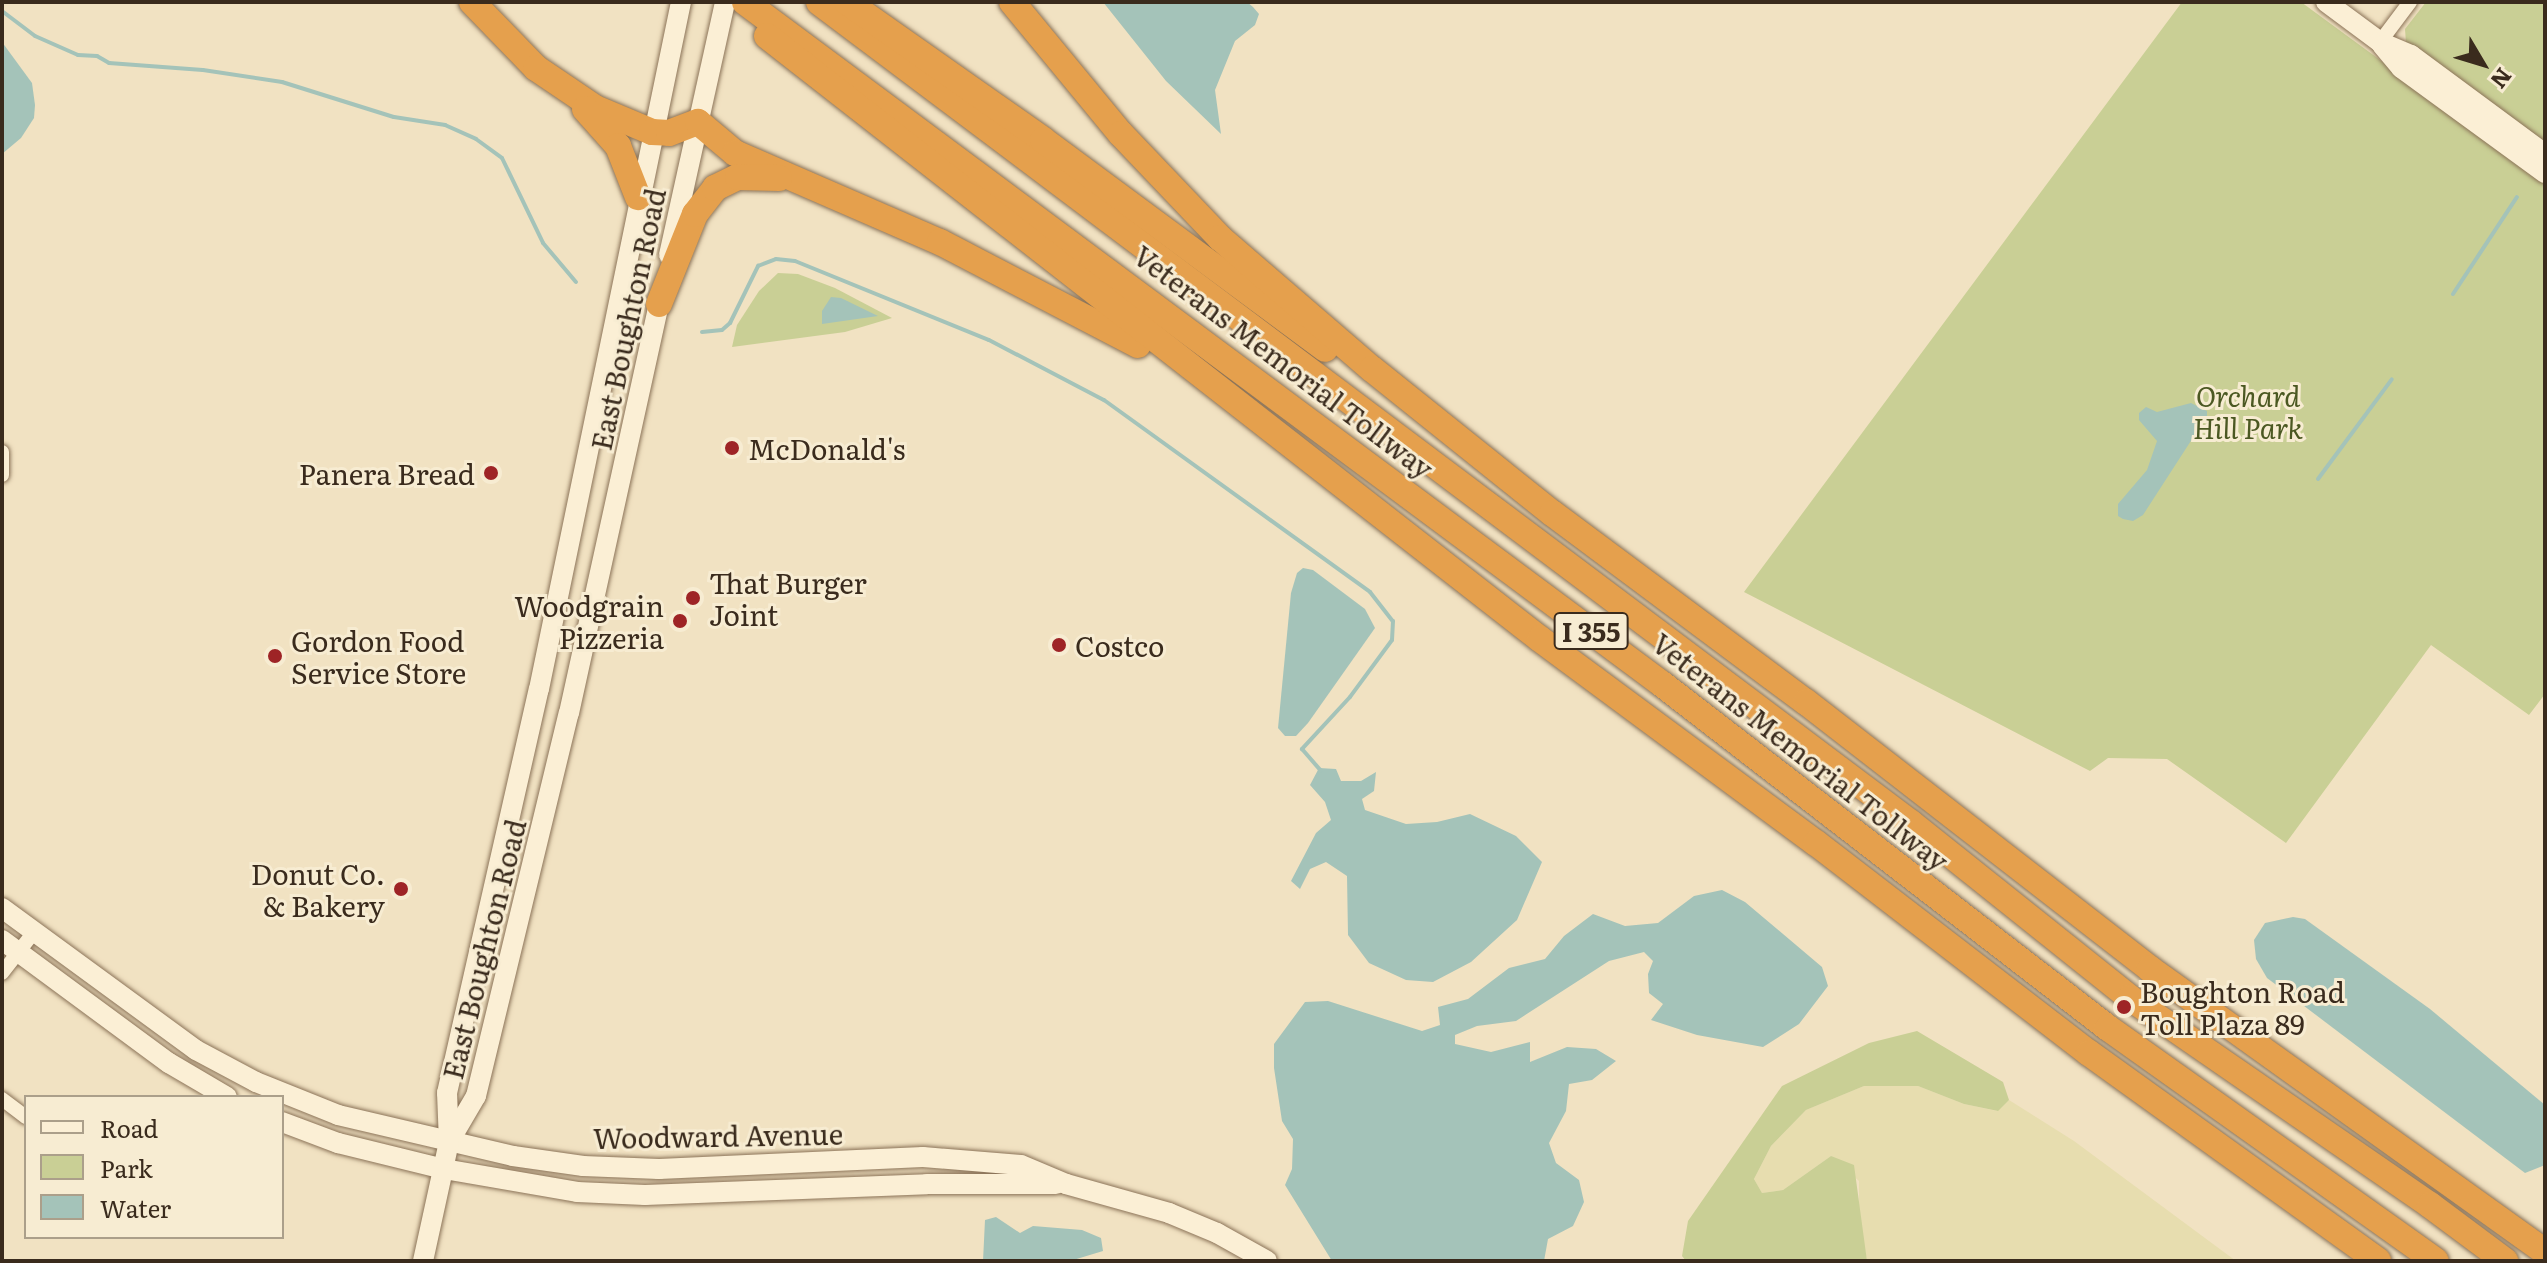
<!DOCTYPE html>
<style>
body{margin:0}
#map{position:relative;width:2547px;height:1263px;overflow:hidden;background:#f1e2c2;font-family:Literata,serif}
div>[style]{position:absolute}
.farmland>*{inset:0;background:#e7ddaf}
.green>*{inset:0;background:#c9cf95}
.water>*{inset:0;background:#a4c3b9}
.stream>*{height:4px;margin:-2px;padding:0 2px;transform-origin:2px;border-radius:2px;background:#a4c3b9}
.roads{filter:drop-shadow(0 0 2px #8b7358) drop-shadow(0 0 2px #8b7358)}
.street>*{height:14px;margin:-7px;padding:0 7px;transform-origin:7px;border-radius:7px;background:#fbefd5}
.secondary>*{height:20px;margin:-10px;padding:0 10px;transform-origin:10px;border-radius:10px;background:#fbefd5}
.highway>*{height:26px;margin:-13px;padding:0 13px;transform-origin:13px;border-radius:13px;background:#e5a04d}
.dots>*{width:22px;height:22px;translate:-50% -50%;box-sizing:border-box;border:4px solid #f7ecd2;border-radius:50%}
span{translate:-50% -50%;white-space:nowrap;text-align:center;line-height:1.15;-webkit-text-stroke:6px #f7ecd2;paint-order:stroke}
.shield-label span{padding:2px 6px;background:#f7ecd2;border:2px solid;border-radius:6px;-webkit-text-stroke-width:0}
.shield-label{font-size:26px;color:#3a2b1d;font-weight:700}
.street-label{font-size:28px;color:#3a2b1d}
.park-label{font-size:28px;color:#4b5822;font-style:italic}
.poi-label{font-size:28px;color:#3a2b1d}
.left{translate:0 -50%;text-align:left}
.right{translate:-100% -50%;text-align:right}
.frame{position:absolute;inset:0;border:4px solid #3a2b1d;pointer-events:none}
.legend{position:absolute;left:24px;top:1095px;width:260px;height:144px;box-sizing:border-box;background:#f7ecd2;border:2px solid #ab9f8a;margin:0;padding:10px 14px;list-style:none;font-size:24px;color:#3a2b1d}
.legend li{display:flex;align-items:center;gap:16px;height:40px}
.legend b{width:40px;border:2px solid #ab9f8a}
.north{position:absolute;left:2443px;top:24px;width:80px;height:80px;-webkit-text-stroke:6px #f7ecd2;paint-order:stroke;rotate:128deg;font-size:22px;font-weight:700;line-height:32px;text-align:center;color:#3a2b1d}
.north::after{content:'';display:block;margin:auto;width:28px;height:36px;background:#3a2b1d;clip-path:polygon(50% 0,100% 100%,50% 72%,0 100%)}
</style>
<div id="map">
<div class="farmland">
<div style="clip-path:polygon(1864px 1086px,1918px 1086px,1964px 1104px,1997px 1111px,2009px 1100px,2074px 1141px,2236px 1261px,1867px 1261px,1859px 1218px,1859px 1181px,1831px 1156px,1783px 1190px,1762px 1193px,1754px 1179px,1771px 1146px,1806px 1110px)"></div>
</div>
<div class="green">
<div style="clip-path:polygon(2182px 2px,2301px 2px,2545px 181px,2545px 694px,2529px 715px,2431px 645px,2286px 843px,2167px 759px,2108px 758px,2090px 771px,1744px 592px)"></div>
<div style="clip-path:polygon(2426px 2px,2545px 2px,2545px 148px,2406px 43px,2405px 29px)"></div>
<div style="clip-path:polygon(778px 273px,798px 274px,835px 288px,892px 318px,845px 332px,732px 347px,737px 325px,759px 291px)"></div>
<div style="clip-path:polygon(1917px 1031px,2003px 1082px,2009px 1100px,1998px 1111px,1964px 1104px,1918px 1086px,1864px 1086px,1806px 1110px,1771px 1146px,1754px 1179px,1762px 1193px,1783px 1190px,1831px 1156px,1854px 1165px,1867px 1261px,1686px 1261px,1682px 1256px,1688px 1221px,1782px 1086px,1869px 1043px)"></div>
</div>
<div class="water">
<div style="clip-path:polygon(1103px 2px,1247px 2px,1253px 7px,1259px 14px,1255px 25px,1235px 41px,1215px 90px,1221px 134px,1166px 81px)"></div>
<div style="clip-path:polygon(2px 42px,32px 83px,35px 105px,34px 118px,21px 138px,2px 154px)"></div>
<div style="clip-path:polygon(831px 297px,841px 298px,878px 316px,822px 324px,822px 311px)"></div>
<div style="clip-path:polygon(2191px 403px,2207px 411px,2207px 416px,2143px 515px,2133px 521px,2123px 519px,2118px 516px,2118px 504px,2147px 470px,2157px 441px,2139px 420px,2139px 413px,2146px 407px,2157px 412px)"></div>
<div style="clip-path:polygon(1303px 568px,1313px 570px,1365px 609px,1375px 628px,1308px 723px,1296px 736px,1285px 736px,1278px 728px,1291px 593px,1297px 573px)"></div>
<div style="clip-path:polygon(1319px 768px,1336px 769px,1341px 781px,1361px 781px,1376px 772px,1374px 791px,1362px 799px,1365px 810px,1406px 824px,1437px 822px,1470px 814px,1516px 836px,1542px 862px,1517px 920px,1471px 962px,1433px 982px,1406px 980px,1369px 963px,1348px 935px,1347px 876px,1326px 862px,1310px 869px,1300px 889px,1291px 881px,1316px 833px,1331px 820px,1325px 802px,1310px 785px)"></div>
<div style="clip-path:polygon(1722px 890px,1745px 902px,1822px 967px,1828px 986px,1799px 1024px,1763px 1047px,1697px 1035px,1651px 1020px,1663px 1004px,1649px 993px,1648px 974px,1653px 961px,1644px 952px,1609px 961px,1516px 1021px,1477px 1026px,1455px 1035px,1455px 1044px,1491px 1052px,1530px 1042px,1530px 1062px,1567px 1047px,1596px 1049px,1616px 1061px,1592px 1080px,1569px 1084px,1566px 1111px,1549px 1143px,1556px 1163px,1579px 1180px,1584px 1202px,1573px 1226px,1548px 1239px,1544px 1261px,1332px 1261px,1285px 1185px,1292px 1169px,1293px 1139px,1282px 1121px,1274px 1068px,1274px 1044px,1305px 1002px,1328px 1001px,1422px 1031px,1440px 1025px,1438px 1007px,1468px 999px,1509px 968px,1545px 959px,1564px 936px,1593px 914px,1625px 926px,1658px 923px,1694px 896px)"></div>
<div style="clip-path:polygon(2293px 917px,2305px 919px,2430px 1009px,2545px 1105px,2545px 1165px,2525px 1173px,2267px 978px,2256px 959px,2254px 940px,2265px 923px)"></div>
<div style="clip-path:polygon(996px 1217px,1020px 1233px,1033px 1226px,1082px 1230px,1101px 1238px,1103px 1251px,1070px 1261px,983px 1261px,985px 1220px)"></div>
</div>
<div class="stream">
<div style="left:2px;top:11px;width:41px;rotate:37.1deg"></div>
<div style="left:35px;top:36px;width:47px;rotate:23.8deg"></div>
<div style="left:78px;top:55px;width:19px;rotate:3deg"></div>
<div style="left:97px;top:56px;width:14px;rotate:30deg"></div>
<div style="left:109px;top:63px;width:94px;rotate:4.3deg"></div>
<div style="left:203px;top:70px;width:80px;rotate:8.6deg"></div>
<div style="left:282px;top:82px;width:117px;rotate:17.4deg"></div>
<div style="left:394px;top:117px;width:52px;rotate:8.9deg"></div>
<div style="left:445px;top:125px;width:34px;rotate:24deg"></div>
<div style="left:476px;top:139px;width:32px;rotate:36deg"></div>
<div style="left:502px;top:158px;width:94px;rotate:64.2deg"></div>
<div style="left:543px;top:243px;width:51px;rotate:49.8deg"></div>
<div style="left:2453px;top:294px;width:116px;rotate:-56.6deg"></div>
<div style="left:702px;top:332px;width:20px;rotate:-6deg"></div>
<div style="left:722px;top:330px;width:11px;rotate:-41deg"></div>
<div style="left:730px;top:323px;width:64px;rotate:-63.8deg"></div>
<div style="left:758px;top:266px;width:19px;rotate:-21deg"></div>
<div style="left:776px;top:259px;width:19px;rotate:6deg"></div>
<div style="left:795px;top:261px;width:209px;rotate:22.2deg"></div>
<div style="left:989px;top:340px;width:130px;rotate:27.6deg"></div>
<div style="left:1104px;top:400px;width:328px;rotate:35.8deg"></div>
<div style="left:1370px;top:592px;width:37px;rotate:52deg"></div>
<div style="left:1393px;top:621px;width:19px;rotate:93deg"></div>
<div style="left:1392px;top:640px;width:71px;rotate:126.4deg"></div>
<div style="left:1350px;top:697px;width:71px;rotate:132.7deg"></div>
<div style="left:1302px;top:749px;width:28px;rotate:49deg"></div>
<div style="left:2318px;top:479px;width:124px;rotate:-53.5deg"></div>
</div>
<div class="roads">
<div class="street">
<div style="left:2380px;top:42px;width:50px;rotate:-53.1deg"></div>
<div style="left:2px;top:452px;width:23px;rotate:90deg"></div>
<div style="left:2px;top:973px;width:52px;rotate:-52deg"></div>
<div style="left:2px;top:1099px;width:30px;rotate:37deg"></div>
</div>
<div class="secondary">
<div style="left:2326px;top:2px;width:67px;rotate:36.5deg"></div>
<div style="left:2380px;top:42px;width:34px;rotate:23deg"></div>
<div style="left:2411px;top:55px;width:167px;rotate:36.5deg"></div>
<div style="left:2382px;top:45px;width:30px;rotate:50deg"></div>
<div style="left:2401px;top:68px;width:178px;rotate:36.1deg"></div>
<div style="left:669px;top:255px;width:259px;rotate:-77.5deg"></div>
<div style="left:2px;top:908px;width:240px;rotate:36.2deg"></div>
<div style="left:196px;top:1050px;width:68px;rotate:28.1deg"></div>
<div style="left:256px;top:1082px;width:88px;rotate:21.9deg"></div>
<div style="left:338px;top:1115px;width:180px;rotate:13.2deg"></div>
<div style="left:513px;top:1156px;width:71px;rotate:8.1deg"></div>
<div style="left:583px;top:1166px;width:76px;rotate:2.3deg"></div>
<div style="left:659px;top:1169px;width:264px;rotate:-2.6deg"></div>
<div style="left:923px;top:1157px;width:98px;rotate:4.7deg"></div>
<div style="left:1021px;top:1165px;width:49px;rotate:22.9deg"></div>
<div style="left:1066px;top:1184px;width:107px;rotate:15.7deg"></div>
<div style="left:1169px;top:1213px;width:52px;rotate:22.6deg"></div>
<div style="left:1217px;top:1233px;width:57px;rotate:29.2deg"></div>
<div style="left:2px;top:940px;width:207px;rotate:36.4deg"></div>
<div style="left:169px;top:1063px;width:67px;rotate:30.4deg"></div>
<div style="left:282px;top:1122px;width:60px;rotate:20.6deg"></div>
<div style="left:338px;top:1143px;width:109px;rotate:13.8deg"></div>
<div style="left:444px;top:1169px;width:135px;rotate:9.8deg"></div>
<div style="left:577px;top:1192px;width:68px;rotate:2.5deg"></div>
<div style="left:645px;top:1195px;width:282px;rotate:-2.2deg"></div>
<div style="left:927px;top:1184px;width:129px"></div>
<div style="left:449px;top:1142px;width:53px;rotate:-59.6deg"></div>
<div style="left:476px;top:1096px;width:394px;rotate:-76.4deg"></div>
<div style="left:569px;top:713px;width:433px;rotate:-77.6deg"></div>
<div style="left:423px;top:1261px;width:122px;rotate:-77.7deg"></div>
<div style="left:449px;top:1142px;width:49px;rotate:-92.3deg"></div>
<div style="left:447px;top:1093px;width:414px;rotate:-77.2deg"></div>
<div style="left:539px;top:689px;width:702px;rotate:-78.32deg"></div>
</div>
<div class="highway">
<div style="left:472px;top:2px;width:92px;rotate:45.9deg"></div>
<div style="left:536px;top:68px;width:71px;rotate:34.1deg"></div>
<div style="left:595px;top:108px;width:62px;rotate:22.8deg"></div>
<div style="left:652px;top:132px;width:17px;rotate:3deg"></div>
<div style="left:669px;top:133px;width:31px;rotate:-21deg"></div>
<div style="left:698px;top:122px;width:48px;rotate:40deg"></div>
<div style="left:735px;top:153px;width:223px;rotate:23.5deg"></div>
<div style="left:940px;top:242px;width:223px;rotate:27.5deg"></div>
<div style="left:745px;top:2px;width:1143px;rotate:36.64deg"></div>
<div style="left:1662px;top:684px;width:563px;rotate:37.64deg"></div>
<div style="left:2108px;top:1028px;width:402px;rotate:35.4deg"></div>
<div style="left:819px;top:2px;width:1366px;rotate:36.94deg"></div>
<div style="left:1911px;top:823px;width:280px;rotate:38.6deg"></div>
<div style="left:2130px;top:998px;width:364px;rotate:34.6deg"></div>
<div style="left:2430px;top:1205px;width:94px;rotate:36.7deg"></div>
<div style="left:847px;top:2px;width:240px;rotate:35.1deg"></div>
<div style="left:1043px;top:140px;width:351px;rotate:36.5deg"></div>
<div style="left:1012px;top:2px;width:171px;rotate:50.5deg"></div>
<div style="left:1121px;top:134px;width:144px;rotate:46.4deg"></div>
<div style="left:1220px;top:238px;width:201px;rotate:40.8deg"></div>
<div style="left:1372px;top:369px;width:231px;rotate:38.7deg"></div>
<div style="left:1552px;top:513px;width:317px;rotate:36.7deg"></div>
<div style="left:1806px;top:702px;width:435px;rotate:37.8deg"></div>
<div style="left:2150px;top:969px;width:486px;rotate:35.6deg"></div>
<div style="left:767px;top:36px;width:980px;rotate:37.96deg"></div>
<div style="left:1540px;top:639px;width:343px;rotate:36.5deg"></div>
<div style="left:1816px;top:843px;width:344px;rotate:37.6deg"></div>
<div style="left:2089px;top:1053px;width:356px;rotate:35.7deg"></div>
<div style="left:585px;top:109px;width:50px;rotate:48.3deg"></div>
<div style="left:618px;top:146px;width:55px;rotate:68.6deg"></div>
<div style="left:659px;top:304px;width:97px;rotate:-68.2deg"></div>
<div style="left:695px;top:214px;width:33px;rotate:-52deg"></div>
<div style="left:715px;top:188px;width:25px;rotate:-26deg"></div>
<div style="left:738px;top:177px;width:41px;rotate:1.4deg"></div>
</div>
</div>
<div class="dots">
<div style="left:732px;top:448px;background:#9e2426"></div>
<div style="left:491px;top:473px;background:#9e2426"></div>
<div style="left:693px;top:598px;background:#9e2426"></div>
<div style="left:680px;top:621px;background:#9e2426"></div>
<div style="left:1059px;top:645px;background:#9e2426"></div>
<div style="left:275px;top:656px;background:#9e2426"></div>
<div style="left:401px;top:889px;background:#9e2426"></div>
<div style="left:2124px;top:1007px;background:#9e2426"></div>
</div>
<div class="shield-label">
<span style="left:1591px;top:631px">I 355</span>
</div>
<div class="street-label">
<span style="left:627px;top:319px;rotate:-78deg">East Boughton Road</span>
<span style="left:1284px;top:361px;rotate:37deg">Veterans Memorial Tollway</span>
<span style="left:1801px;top:751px;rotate:38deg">Veterans Memorial Tollway</span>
<span style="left:483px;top:949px;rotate:-76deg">East Boughton Road</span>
<span style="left:718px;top:1135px;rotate:-1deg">Woodward Avenue</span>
</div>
<div class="park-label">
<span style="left:2248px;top:411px">Orchard<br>Hill Park</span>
</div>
<div class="poi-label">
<span class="left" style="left:748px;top:448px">McDonald's</span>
<span class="right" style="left:475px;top:473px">Panera Bread</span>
<span class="left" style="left:709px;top:598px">That Burger<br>Joint</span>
<span class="right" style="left:664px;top:621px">Woodgrain<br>Pizzeria</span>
<span class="left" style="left:291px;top:656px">Gordon Food<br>Service Store</span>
<span class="left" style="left:1075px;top:645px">Costco</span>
<span class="right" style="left:385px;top:889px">Donut Co.<br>&amp; Bakery</span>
<span class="left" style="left:2140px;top:1007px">Boughton Road<br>Toll Plaza 89</span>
</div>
<div class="frame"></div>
<ul class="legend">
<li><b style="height:10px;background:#fbefd5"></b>Road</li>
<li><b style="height:22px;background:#c9cf95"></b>Park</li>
<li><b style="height:22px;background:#a4c3b9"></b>Water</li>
</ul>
<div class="north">N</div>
</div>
